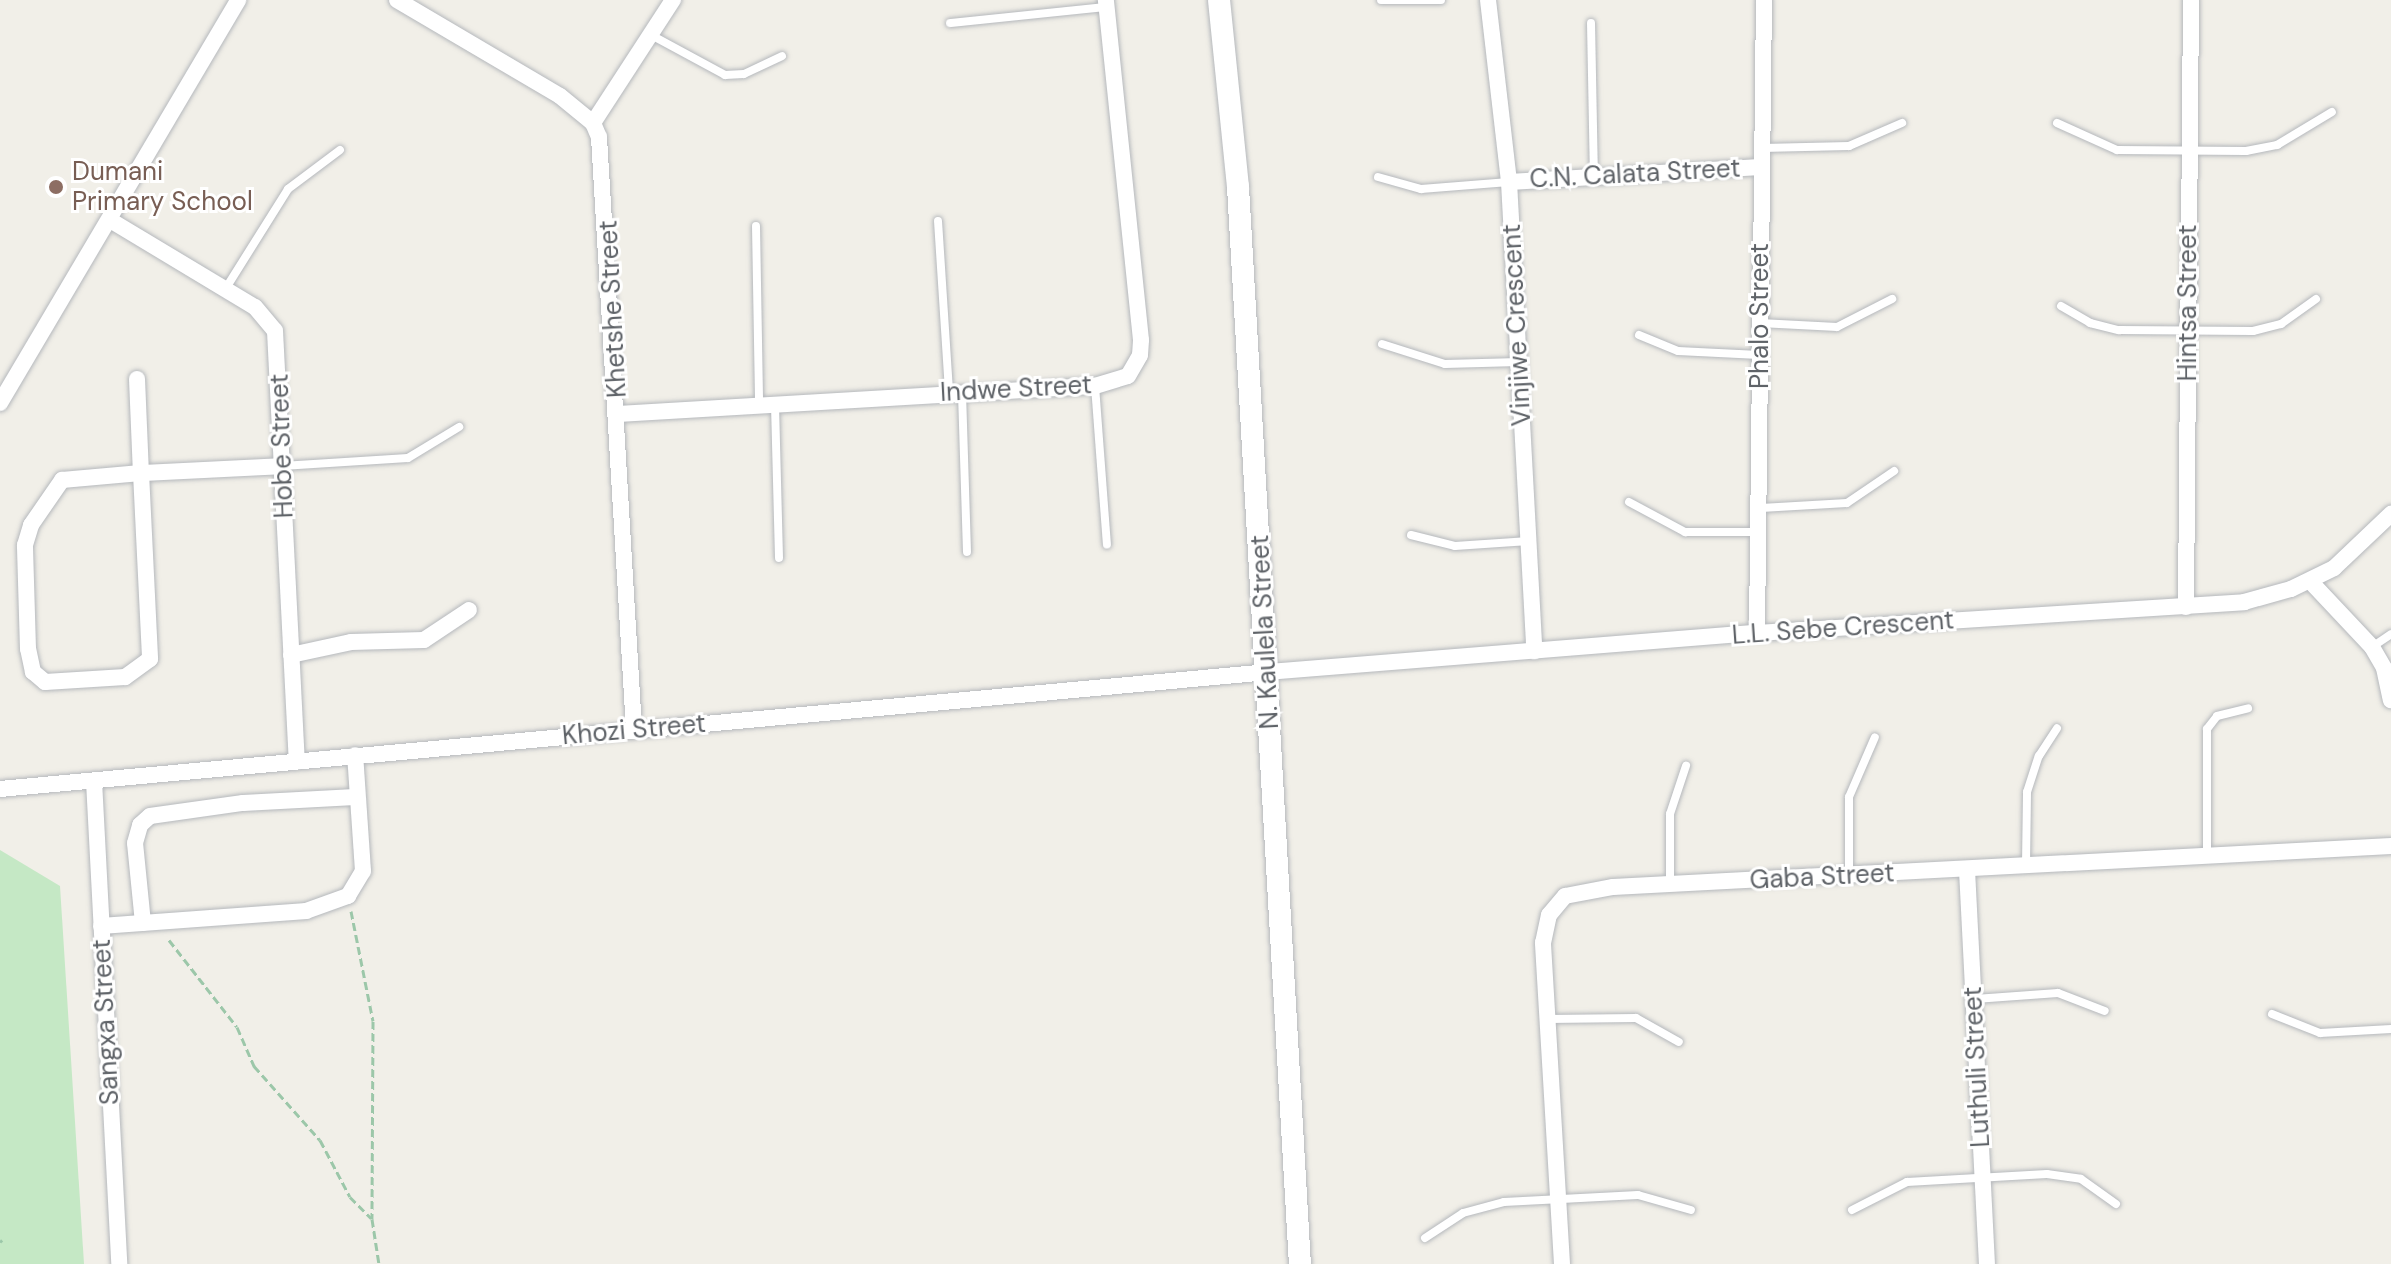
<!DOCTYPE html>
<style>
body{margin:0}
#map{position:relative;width:2391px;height:1264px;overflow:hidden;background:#f1efe8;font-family:"DM Sans",sans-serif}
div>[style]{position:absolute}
.green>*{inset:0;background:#c5e8c5}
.path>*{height:3px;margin-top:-1.5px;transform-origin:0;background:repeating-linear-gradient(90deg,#9cc7a9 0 8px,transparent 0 12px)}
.roads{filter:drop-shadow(0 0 2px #b5b8bc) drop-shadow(0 0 2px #b5b8bc)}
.lane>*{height:8px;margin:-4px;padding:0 4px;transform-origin:4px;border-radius:4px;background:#fff}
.street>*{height:16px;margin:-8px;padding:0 8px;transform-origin:8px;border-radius:8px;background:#fff}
.secondary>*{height:22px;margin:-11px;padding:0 11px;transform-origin:11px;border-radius:11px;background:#fff}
.dots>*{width:22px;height:22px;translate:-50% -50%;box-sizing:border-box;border:4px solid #fff;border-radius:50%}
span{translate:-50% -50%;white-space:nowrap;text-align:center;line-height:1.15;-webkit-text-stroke:6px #fff;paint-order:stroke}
.education-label{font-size:26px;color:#785e54}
.left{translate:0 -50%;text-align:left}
.street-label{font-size:26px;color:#5f6368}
</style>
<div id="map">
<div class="green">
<div style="clip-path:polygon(0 850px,60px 886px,84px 1264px,0 1264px)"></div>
</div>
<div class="path">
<div style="left:351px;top:911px;width:112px;rotate:78.7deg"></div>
<div style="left:373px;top:1021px;width:198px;rotate:90.3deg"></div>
<div style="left:372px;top:1219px;width:46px;rotate:81.2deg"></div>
<div style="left:169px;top:940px;width:110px;rotate:52deg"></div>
<div style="left:237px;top:1027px;width:43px;rotate:66.4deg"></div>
<div style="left:254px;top:1066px;width:99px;rotate:48.3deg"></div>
<div style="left:320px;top:1140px;width:64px;rotate:62.2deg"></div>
<div style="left:350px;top:1197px;width:30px;rotate:45deg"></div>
<div style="left:0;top:1242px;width:3px;rotate:-45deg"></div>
</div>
<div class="roads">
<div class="lane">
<div style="left:1381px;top:0;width:60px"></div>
<div style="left:950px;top:23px;width:157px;rotate:-5.9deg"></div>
<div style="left:1591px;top:23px;width:154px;rotate:88.9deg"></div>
<div style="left:653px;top:36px;width:82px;rotate:28.4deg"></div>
<div style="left:725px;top:75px;width:19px;rotate:-3deg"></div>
<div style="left:744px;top:74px;width:42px;rotate:-25.3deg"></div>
<div style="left:2057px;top:123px;width:66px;rotate:24.2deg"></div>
<div style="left:2117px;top:150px;width:129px;rotate:0.4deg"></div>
<div style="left:2246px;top:151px;width:32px;rotate:-11deg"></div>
<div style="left:2277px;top:145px;width:64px;rotate:-31deg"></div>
<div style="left:1762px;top:148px;width:87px;rotate:-1.3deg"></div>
<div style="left:1849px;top:146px;width:58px;rotate:-23.5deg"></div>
<div style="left:1378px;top:177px;width:45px;rotate:15.6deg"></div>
<div style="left:1421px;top:189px;width:88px;rotate:-4.5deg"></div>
<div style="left:938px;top:221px;width:171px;rotate:86.3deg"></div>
<div style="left:756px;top:226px;width:179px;rotate:89deg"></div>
<div style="left:226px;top:288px;width:117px;rotate:-57.9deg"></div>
<div style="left:288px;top:189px;width:65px;rotate:-36.9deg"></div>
<div style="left:2061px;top:306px;width:34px;rotate:30deg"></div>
<div style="left:2090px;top:323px;width:30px;rotate:14deg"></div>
<div style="left:2119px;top:330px;width:134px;rotate:0.4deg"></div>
<div style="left:2253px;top:331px;width:29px;rotate:-14deg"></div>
<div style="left:2281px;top:324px;width:43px;rotate:-35.5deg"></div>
<div style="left:1760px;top:323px;width:77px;rotate:3deg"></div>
<div style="left:1837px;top:327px;width:62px;rotate:-27deg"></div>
<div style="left:1639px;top:335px;width:42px;rotate:22.3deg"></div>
<div style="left:1678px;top:351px;width:81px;rotate:2.8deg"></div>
<div style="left:1382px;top:344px;width:66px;rotate:17.6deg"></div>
<div style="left:1445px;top:364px;width:74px;rotate:-1.5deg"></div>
<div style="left:1095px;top:386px;width:159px;rotate:85.7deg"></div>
<div style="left:962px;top:393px;width:159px;rotate:88.2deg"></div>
<div style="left:775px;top:405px;width:153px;rotate:88.5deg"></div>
<div style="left:282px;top:466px;width:126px;rotate:-3.6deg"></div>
<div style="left:408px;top:458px;width:60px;rotate:-31.3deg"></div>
<div style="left:1629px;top:502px;width:64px;rotate:28.2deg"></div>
<div style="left:1685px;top:532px;width:75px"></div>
<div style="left:1761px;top:508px;width:86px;rotate:-3.3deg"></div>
<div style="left:1847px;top:503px;width:57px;rotate:-34.2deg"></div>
<div style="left:1411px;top:535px;width:45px;rotate:14deg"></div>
<div style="left:1455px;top:546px;width:74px;rotate:-3.9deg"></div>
<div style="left:2372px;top:647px;width:23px;rotate:-34deg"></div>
<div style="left:2207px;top:855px;width:126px;rotate:-90deg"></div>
<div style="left:2207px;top:729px;width:16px;rotate:-52deg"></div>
<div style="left:2217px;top:716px;width:32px;rotate:-14deg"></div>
<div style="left:2026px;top:865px;width:73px;rotate:-89.2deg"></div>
<div style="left:2027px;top:792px;width:38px;rotate:-72deg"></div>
<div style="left:2039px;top:756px;width:33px;rotate:-57deg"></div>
<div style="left:1849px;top:875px;width:78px;rotate:-90deg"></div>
<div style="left:1849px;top:797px;width:65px;rotate:-66.6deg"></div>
<div style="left:1670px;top:884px;width:70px;rotate:-90deg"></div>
<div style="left:1670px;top:814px;width:51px;rotate:-71.6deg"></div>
<div style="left:1975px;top:999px;width:83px;rotate:-4.1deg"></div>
<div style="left:2058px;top:993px;width:50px;rotate:21deg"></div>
<div style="left:2272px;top:1014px;width:52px;rotate:21.6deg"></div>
<div style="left:2320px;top:1033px;width:71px;rotate:-3.2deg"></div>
<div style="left:1548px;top:1019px;width:88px;rotate:-0.7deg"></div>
<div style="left:1636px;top:1018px;width:49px;rotate:29.2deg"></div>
<div style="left:1852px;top:1210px;width:62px;rotate:-27deg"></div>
<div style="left:1907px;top:1182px;width:140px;rotate:-3.3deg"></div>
<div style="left:2047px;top:1174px;width:34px;rotate:8deg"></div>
<div style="left:2081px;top:1179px;width:43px;rotate:35.5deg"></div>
<div style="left:1425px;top:1238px;width:45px;rotate:-33.3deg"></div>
<div style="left:1463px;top:1213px;width:42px;rotate:-15deg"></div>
<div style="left:1504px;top:1202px;width:134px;rotate:-3deg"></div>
<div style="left:1638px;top:1195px;width:55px;rotate:15.8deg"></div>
</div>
<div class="street">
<div style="left:397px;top:0;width:189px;rotate:30.5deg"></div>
<div style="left:560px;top:96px;width:43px;rotate:39.3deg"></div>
<div style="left:593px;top:123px;width:15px;rotate:67deg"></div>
<div style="left:599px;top:137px;width:593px;rotate:86.62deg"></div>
<div style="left:1488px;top:0;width:183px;rotate:83.4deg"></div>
<div style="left:1509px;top:182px;width:470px;rotate:86.9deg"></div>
<div style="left:593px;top:123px;width:147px;rotate:-57deg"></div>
<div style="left:1509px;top:182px;width:252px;rotate:-3.4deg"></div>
<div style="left:110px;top:220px;width:169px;rotate:31deg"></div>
<div style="left:255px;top:307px;width:31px;rotate:50deg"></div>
<div style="left:275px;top:331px;width:431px;rotate:87.1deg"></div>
<div style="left:137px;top:379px;width:94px;rotate:87.6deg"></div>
<div style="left:141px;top:473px;width:141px;rotate:-2.8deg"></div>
<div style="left:0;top:403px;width:468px;rotate:-59.4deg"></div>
<div style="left:618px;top:414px;width:478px;rotate:-3.4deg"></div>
<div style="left:1095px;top:386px;width:34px;rotate:-17deg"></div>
<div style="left:1128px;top:376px;width:24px;rotate:-60deg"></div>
<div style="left:1140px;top:355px;width:15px;rotate:-86deg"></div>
<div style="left:1141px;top:340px;width:342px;rotate:-95.9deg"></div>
<div style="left:141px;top:473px;width:186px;rotate:87.2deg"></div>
<div style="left:150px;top:659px;width:31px;rotate:144deg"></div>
<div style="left:125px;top:677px;width:80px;rotate:176.4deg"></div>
<div style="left:45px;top:682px;width:16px;rotate:-140deg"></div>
<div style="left:33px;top:672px;width:24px;rotate:-102deg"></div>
<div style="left:28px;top:649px;width:104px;rotate:-91.7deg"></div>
<div style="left:25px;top:545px;width:21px;rotate:-73deg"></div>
<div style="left:31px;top:525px;width:55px;rotate:-55.4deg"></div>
<div style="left:62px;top:480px;width:79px;rotate:-5.1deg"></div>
<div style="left:2310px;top:581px;width:91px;rotate:46.8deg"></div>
<div style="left:2372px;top:647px;width:24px;rotate:60deg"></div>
<div style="left:2384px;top:668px;width:33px;rotate:78deg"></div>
<div style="left:2186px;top:607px;width:607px;rotate:-89.53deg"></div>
<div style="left:1757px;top:633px;width:633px;rotate:-89.37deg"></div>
<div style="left:291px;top:655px;width:61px;rotate:-12.2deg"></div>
<div style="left:351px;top:642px;width:73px;rotate:-1.6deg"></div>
<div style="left:424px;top:640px;width:54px;rotate:-33.7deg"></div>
<div style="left:94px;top:781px;width:484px;rotate:87deg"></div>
<div style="left:0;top:789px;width:1273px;rotate:-5.27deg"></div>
<div style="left:1268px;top:672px;width:491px;rotate:-4.6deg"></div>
<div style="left:1757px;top:633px;width:488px;rotate:-3.6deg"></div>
<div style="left:2244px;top:602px;width:49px;rotate:-15.5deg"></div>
<div style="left:2291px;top:589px;width:48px;rotate:-26deg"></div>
<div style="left:2334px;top:568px;width:79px;rotate:-43.5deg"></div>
<div style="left:1967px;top:870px;width:395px;rotate:87.1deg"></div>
<div style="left:143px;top:923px;width:80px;rotate:-95.7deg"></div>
<div style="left:135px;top:843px;width:19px;rotate:-74deg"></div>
<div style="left:140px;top:825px;width:13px;rotate:-42deg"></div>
<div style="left:150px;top:816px;width:94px;rotate:-8deg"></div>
<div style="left:243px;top:803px;width:112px;rotate:-3.1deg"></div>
<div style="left:101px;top:926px;width:206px;rotate:-4.2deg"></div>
<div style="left:306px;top:911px;width:45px;rotate:-19.7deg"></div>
<div style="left:348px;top:896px;width:29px;rotate:-59deg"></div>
<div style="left:363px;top:871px;width:116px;rotate:-93.9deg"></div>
<div style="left:1562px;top:1264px;width:322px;rotate:-93.4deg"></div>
<div style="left:1543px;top:943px;width:29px;rotate:-78deg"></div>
<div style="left:1549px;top:915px;width:25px;rotate:-50deg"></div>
<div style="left:1565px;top:896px;width:49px;rotate:-10.6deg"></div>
<div style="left:1613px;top:887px;width:779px;rotate:-3.02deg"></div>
</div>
<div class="secondary">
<div style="left:1219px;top:0;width:188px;rotate:84.2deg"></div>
<div style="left:1238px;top:187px;width:1079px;rotate:86.71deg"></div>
</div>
</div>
<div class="dots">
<div style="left:56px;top:187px;background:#8d6e63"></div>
</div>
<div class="education-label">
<span class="left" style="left:72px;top:187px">Dumani<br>Primary School</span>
</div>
<div class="street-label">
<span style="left:1635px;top:174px;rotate:-3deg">C.N. Calata Street</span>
<span style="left:2188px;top:303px;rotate:-90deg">Hintsa Street</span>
<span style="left:613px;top:309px;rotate:-93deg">Khetshe Street</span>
<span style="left:1760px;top:316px;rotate:-90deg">Phalo Street</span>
<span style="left:1517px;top:325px;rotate:-93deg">Vinjiwe Crescent</span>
<span style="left:1016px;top:389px;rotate:-3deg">Indwe Street</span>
<span style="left:282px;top:446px;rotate:-92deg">Hobe Street</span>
<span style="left:1843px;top:628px;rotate:-4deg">L.L. Sebe Crescent</span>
<span style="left:1265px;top:632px;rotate:-93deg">N. Kaulela Street</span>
<span style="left:634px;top:730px;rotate:-5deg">Khozi Street</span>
<span style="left:1822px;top:877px;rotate:-3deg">Gaba Street</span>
<span style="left:106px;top:1022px;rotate:-93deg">Sangxa Street</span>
<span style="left:1977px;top:1067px;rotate:-93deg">Luthuli Street</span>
</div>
</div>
